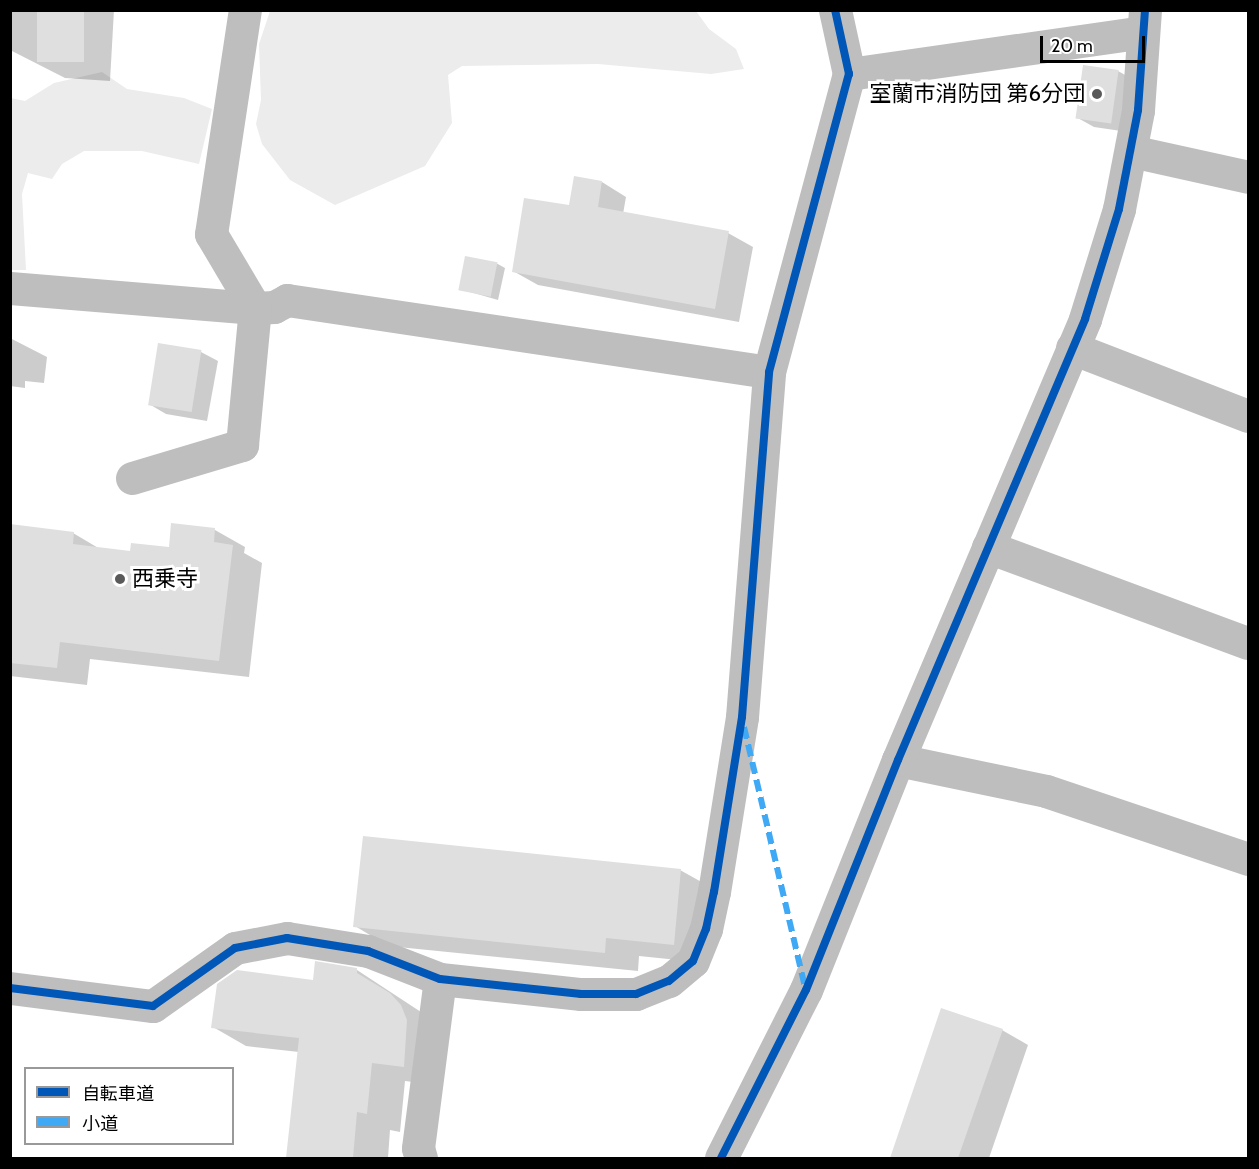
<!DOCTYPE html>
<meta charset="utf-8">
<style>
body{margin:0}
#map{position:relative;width:1259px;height:1169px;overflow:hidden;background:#fff;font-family:Cabin,"Noto Sans JP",sans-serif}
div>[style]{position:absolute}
.green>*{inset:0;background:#ececec}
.shadow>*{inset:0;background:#0003}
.building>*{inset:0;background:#dfdfdf;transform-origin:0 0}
.minor>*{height:33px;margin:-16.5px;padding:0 16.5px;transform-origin:16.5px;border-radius:16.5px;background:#bebebe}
.quiet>*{height:6px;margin-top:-3px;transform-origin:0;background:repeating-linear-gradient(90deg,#3fa9f5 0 12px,transparent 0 18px)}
.cycleway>*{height:8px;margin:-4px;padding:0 4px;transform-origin:4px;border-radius:4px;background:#0057b8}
.dots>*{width:16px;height:16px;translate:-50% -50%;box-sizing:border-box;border:3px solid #fff;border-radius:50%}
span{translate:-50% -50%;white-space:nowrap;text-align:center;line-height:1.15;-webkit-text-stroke:6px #fff;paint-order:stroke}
.poi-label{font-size:22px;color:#000}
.right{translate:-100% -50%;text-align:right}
.left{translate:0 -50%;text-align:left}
.frame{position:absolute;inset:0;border:12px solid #000;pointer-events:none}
.legend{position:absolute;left:24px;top:1067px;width:210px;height:78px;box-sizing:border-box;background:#fff;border:2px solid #999;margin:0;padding:8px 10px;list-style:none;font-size:18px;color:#000}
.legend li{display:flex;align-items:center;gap:12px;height:30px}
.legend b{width:30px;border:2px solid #999}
.scale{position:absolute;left:1040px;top:36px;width:105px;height:27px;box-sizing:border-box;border:3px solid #000;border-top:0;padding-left:8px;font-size:18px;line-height:21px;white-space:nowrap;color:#000;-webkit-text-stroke:4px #fff;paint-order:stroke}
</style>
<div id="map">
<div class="green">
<div style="clip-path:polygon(270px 11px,696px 11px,709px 29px,736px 49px,744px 69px,711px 74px,598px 64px,462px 66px,448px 75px,452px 123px,425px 166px,335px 205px,290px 180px,262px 144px,256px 124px,261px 100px,259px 44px)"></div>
<div style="clip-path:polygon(102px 72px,127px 89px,184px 98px,212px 109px,199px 164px,142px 151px,84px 151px,62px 164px,52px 179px,28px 173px,22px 194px,26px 270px,11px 270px,11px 98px,25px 101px,54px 83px)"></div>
</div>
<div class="shadow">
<div style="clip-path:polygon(10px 10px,114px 10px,110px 81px,65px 78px,10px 50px)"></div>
<div style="clip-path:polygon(1118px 71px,1136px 81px,1128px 132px,1094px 127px,1076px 117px)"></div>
<div style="clip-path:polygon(602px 182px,626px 197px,623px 214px,728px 233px,753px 247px,739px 322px,538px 285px,513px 271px)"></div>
<div style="clip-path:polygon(496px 263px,505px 268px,498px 300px,460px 289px)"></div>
<div style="clip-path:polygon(10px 338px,47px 357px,44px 383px,25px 381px,25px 388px,10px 386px)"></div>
<div style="clip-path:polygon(159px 345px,201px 352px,218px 361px,207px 421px,166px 414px,149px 404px)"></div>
<div style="clip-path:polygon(10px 528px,73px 533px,100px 549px,132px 552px,170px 549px,215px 530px,245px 547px,244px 553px,262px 563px,249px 677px,90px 659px,87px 685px,10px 676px)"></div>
<div style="clip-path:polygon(680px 870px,714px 889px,707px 963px,639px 956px,638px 971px,388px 946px,355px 926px)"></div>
<div style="clip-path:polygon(357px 970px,424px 1014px,437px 1085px,405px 1081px,400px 1132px,390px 1130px,388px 1158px,287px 1158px,299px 1052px,246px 1046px,213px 1027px,314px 981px)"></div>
<div style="clip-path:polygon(942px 1010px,1002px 1030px,1028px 1045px,989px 1158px,891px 1158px)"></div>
</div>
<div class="building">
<div style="left:37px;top:10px;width:47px;height:52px"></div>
<div style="left:1083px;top:65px;width:36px;height:54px;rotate:8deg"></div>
<div style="clip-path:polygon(574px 176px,602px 181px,598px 207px,729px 231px,715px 309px,512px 272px,524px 198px,569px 205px)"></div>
<div style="left:465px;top:256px;width:33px;height:35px;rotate:11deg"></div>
<div style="left:158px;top:343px;width:44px;height:63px;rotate:9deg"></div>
<div style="clip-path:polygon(171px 523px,215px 528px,214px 542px,233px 545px,219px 661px,60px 642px,57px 668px,10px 663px,10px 524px,74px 532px,73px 544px,130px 551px,131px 543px,169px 547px)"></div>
<div style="clip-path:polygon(363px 836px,681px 869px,674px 945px,606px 938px,605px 953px,353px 927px)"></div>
<div style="clip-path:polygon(315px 961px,357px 968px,357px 973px,390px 993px,401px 1005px,407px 1020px,404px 1067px,372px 1063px,367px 1114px,357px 1112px,353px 1158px,286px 1158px,299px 1038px,211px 1028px,217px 984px,237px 970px,313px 980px)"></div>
<div style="clip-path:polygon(941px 1008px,1003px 1029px,958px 1158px,890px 1158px)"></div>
</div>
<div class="minor">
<div style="left:849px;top:74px;width:297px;rotate:-8.1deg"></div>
<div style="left:1131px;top:151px;width:120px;rotate:12.5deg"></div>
<div style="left:10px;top:288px;width:246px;rotate:4.7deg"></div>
<div style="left:255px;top:308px;width:19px;rotate:-3deg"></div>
<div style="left:274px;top:307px;width:15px;rotate:-28deg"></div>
<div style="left:287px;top:300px;width:487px;rotate:8.5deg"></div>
<div style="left:1072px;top:348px;width:189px;rotate:21.1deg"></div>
<div style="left:132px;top:478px;width:115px;rotate:-16.7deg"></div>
<div style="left:242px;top:445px;width:138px;rotate:-84.6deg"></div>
<div style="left:255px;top:308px;width:86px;rotate:-120.7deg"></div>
<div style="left:211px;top:234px;width:227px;rotate:-81.4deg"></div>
<div style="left:988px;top:547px;width:277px;rotate:20.3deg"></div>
<div style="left:898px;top:760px;width:151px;rotate:11.8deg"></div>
<div style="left:1046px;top:791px;width:213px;rotate:18.6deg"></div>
<div style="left:10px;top:988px;width:144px;rotate:7.2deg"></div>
<div style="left:153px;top:1006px;width:100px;rotate:-35.3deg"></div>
<div style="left:235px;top:948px;width:53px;rotate:-10.9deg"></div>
<div style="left:287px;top:938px;width:82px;rotate:9.1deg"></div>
<div style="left:368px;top:951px;width:77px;rotate:21.3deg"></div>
<div style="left:440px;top:979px;width:142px;rotate:6.1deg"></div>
<div style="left:581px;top:994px;width:55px"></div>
<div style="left:636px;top:994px;width:35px;rotate:-22deg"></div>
<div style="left:669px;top:981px;width:31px;rotate:-40deg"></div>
<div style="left:693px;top:961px;width:35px;rotate:-68deg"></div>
<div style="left:706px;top:929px;width:38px;rotate:-78deg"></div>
<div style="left:714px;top:892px;width:177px;rotate:-80.9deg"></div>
<div style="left:742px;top:717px;width:346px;rotate:-85.5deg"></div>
<div style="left:769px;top:372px;width:309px;rotate:-75deg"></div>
<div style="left:849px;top:74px;width:66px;rotate:-102.3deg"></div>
<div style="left:421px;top:1158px;width:10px;rotate:-107deg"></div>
<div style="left:418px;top:1148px;width:170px;rotate:-82.6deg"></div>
<div style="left:721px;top:1158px;width:188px;rotate:-63.2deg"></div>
<div style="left:806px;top:990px;width:248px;rotate:-68.2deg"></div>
<div style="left:898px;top:760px;width:479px;rotate:-67deg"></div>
<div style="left:1085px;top:319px;width:115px;rotate:-72.8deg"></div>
<div style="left:1119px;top:209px;width:101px;rotate:-79.1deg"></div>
<div style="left:1138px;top:110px;width:100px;rotate:-86deg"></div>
</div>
<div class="quiet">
<div style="left:744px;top:727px;width:267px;rotate:76.8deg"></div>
</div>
<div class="cycleway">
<div style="left:10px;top:988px;width:144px;rotate:7.2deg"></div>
<div style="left:153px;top:1006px;width:100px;rotate:-35.3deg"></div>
<div style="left:235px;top:948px;width:53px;rotate:-10.9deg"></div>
<div style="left:287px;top:938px;width:82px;rotate:9.1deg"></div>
<div style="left:368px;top:951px;width:77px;rotate:21.3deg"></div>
<div style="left:440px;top:979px;width:142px;rotate:6.1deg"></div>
<div style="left:581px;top:994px;width:55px"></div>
<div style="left:636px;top:994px;width:35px;rotate:-22deg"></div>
<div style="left:669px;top:981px;width:31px;rotate:-40deg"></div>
<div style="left:693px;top:961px;width:35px;rotate:-68deg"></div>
<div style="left:706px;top:929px;width:38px;rotate:-78deg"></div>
<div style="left:714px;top:892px;width:177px;rotate:-80.9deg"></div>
<div style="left:742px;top:717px;width:346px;rotate:-85.5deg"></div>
<div style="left:769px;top:372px;width:309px;rotate:-75deg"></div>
<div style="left:849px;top:74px;width:66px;rotate:-102.3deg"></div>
<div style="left:721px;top:1158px;width:188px;rotate:-63.2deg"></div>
<div style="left:806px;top:990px;width:248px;rotate:-68.2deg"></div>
<div style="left:898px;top:760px;width:479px;rotate:-67deg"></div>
<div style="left:1085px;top:319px;width:115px;rotate:-72.8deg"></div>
<div style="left:1119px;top:209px;width:101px;rotate:-79.1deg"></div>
<div style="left:1138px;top:110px;width:100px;rotate:-86deg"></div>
</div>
<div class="dots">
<div style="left:1097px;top:94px;background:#595959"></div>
<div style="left:120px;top:579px;background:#595959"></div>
</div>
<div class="poi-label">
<span class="right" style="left:1085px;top:94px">室蘭市消防団 第6分団</span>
<span class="left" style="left:132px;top:579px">西乗寺</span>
</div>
<div class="frame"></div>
<ul class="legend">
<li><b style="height:8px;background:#0057b8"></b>自転車道</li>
<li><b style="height:8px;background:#3fa9f5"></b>小道</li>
</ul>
<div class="scale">20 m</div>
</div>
